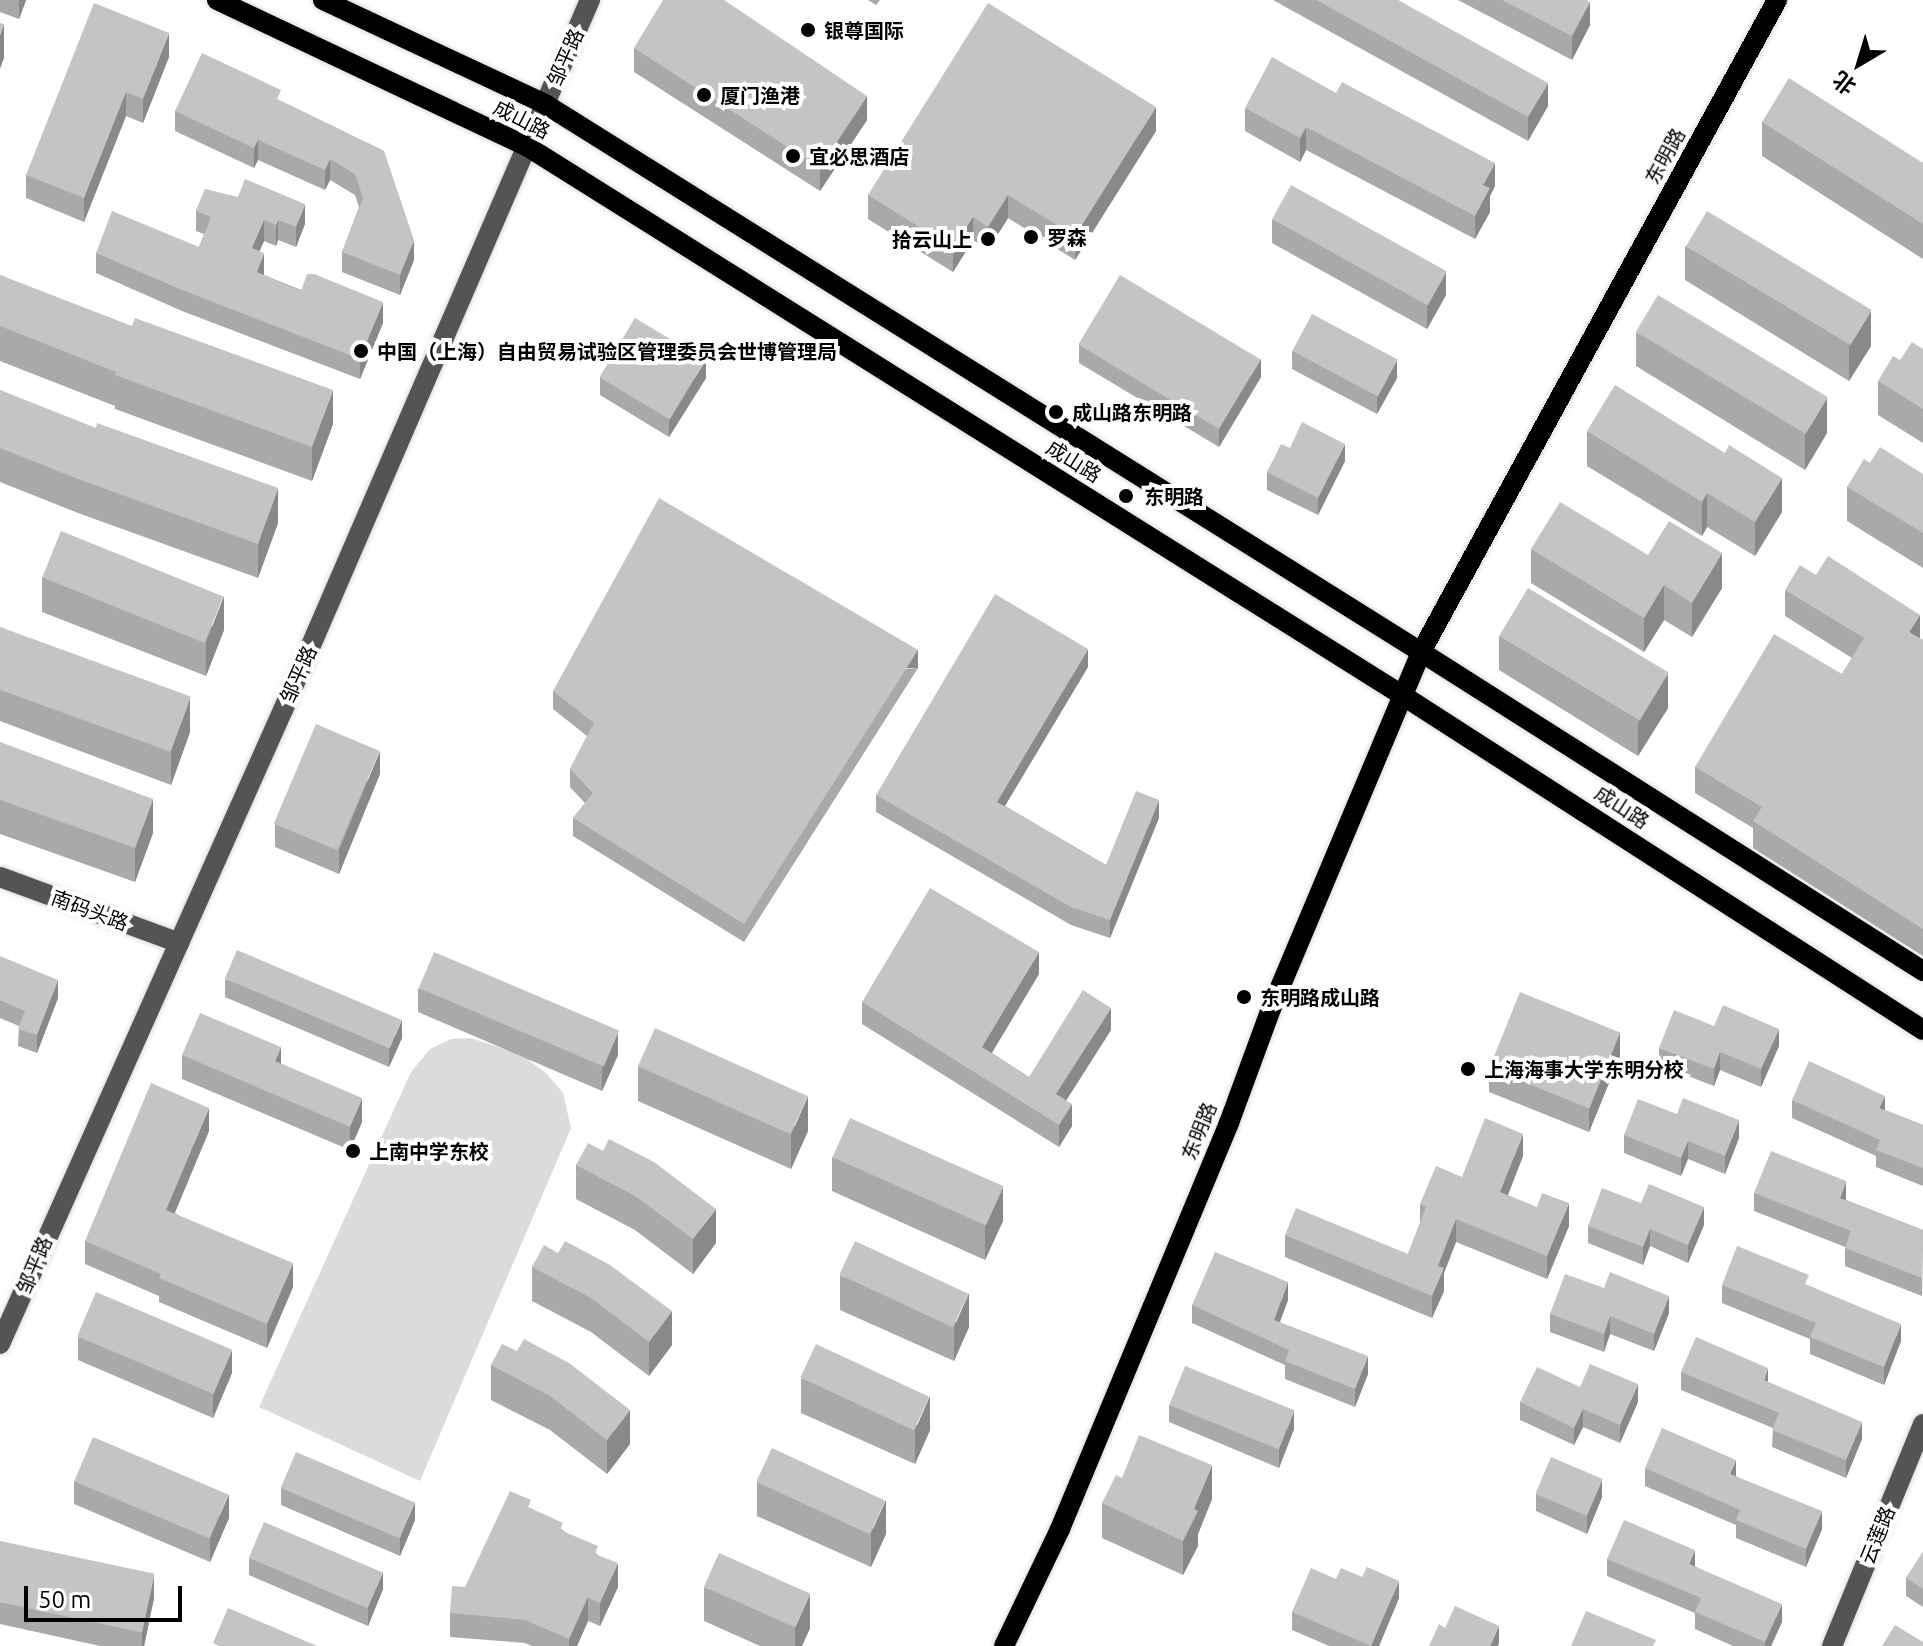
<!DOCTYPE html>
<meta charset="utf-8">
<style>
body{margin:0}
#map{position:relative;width:1923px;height:1646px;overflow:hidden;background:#fff;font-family:Ubuntu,"Noto Sans SC",sans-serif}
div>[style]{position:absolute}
.green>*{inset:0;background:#dbdbdb}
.roads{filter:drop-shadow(0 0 2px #dbdbdb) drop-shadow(0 0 2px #dbdbdb)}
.minor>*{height:20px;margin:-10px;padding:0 10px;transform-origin:10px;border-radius:10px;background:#545454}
.major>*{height:20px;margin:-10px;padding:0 10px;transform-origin:10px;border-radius:10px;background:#000}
.wall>*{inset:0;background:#a9a9a9}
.shaded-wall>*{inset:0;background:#898989;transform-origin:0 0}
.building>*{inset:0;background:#c4c4c4;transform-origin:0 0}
.dots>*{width:22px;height:22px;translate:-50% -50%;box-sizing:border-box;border:4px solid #fff;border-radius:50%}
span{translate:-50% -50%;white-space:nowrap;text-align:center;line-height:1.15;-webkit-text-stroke:8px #fff;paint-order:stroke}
.poi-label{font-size:20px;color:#000;font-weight:700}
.left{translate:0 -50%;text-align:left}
.right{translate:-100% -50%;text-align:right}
.street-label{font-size:20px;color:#000}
.north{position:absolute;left:1819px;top:24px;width:80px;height:80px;-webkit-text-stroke:6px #fff;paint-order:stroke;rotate:218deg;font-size:22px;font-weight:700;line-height:32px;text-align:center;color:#000}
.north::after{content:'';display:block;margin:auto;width:28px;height:36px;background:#000;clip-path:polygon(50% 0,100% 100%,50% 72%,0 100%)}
.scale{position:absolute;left:24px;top:1586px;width:158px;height:36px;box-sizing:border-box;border:4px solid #000;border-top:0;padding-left:10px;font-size:24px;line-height:28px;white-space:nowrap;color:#000;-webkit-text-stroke:6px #fff;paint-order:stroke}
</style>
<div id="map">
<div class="green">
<div style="clip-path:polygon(471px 1038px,522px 1055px,547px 1074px,563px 1093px,571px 1128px,420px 1481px,259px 1407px,411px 1072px,430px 1049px,451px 1039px)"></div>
</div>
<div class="roads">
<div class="minor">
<div style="left:0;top:877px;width:191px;rotate:20.2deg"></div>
<div style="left:0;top:1344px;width:694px;rotate:-65.95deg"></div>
<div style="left:283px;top:710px;width:774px;rotate:-66.62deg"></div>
<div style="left:1832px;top:1646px;width:240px;rotate:-67.7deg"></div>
</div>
<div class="major">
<div style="left:217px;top:0;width:344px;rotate:25.3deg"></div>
<div style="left:528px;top:147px;width:1032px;rotate:32.09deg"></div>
<div style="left:1402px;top:695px;width:619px;rotate:32.74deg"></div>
<div style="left:323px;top:0;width:245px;rotate:25.1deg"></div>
<div style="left:545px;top:104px;width:1033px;rotate:32.03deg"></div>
<div style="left:1421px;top:652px;width:595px;rotate:32.43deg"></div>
<div style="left:1004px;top:1646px;width:130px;rotate:-64.4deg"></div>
<div style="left:1060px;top:1529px;width:440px;rotate:-67.4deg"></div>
<div style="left:1229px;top:1123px;width:121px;rotate:-69.8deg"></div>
<div style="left:1271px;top:1009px;width:387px;rotate:-67.2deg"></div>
<div style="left:1421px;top:652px;width:743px;rotate:-61.36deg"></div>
</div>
</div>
<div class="wall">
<div style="clip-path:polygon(0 0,26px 0,19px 19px,0 12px)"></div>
<div style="clip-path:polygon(868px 0,880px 0,876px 5px)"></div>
<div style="clip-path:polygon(1273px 0,1398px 0,1548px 106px,1528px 141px)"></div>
<div style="clip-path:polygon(1458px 0,1586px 0,1590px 25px,1572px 60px)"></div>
<div style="clip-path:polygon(634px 48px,867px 120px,820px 191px,634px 72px)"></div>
<div style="clip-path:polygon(169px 57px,143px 123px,126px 116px,84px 222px,26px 198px,26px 175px)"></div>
<div style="clip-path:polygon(281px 101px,384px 151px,414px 260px,400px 295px,342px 272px,342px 252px,359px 207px,355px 195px,330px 180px,325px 190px,258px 160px,254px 168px,175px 131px,175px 111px)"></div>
<div style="clip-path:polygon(1245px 108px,1495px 186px,1490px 196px,1490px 212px,1475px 239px,1306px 150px,1300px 162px,1245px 131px)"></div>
<div style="clip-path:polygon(1762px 122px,1923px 163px,1923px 259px,1762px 156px)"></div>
<div style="clip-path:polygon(1156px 131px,1075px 260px,1008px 218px,988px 250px,973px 240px,953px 272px,868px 219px,868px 195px)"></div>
<div style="clip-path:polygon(205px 189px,305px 224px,296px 247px,278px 240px,276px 246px,264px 241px,259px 251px,264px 275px,383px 323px,360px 379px,182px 311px,96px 273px,96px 253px,199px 247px,204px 234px,196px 231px,196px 211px)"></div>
<div style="clip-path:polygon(1272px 219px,1446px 295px,1427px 329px,1272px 243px)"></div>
<div style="clip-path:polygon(1685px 246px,1871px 346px,1849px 381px,1685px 280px)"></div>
<div style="clip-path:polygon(0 275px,333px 424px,312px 481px,115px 409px,115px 406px,0 361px)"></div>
<div style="clip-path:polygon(1636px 332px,1827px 433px,1805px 470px,1636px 366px)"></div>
<div style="clip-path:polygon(1079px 345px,1261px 377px,1219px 447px,1079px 363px)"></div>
<div style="clip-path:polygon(1923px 349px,1923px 443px,1878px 415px,1878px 381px,1900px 360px)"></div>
<div style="clip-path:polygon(1292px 351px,1397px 378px,1377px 414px,1292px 369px)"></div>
<div style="clip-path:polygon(600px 377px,706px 378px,669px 437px,600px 395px)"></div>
<div style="clip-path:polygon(0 390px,278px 523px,258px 578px,78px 513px,0 482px)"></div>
<div style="clip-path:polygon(1587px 431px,1782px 512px,1755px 556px,1707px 527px,1702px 536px,1587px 466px)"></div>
<div style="clip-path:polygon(1290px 448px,1345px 461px,1318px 515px,1267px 490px,1267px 472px)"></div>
<div style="clip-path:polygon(1923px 474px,1923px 568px,1847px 521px,1847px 487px)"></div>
<div style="clip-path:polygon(1531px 549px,1648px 555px,1722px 588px,1692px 637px,1664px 620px,1644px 652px,1531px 583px)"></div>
<div style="clip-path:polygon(42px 577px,224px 630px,206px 676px,42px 612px)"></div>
<div style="clip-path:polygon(1785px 590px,1923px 640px,1923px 956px,1753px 848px,1753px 828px,1695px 793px,1695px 767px,1842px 674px,1852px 658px,1785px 616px)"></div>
<div style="clip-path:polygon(0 627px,190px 732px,171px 785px,0 721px)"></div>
<div style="clip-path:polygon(1499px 636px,1668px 708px,1638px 756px,1499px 670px)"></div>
<div style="clip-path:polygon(1088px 667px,1005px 806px,1106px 865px,1159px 818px,1110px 938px,1071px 925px,876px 812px,876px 795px)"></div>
<div style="clip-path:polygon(918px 668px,744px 942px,573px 836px,573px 818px,585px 803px,570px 787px,570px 769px,587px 736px,553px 709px,553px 691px)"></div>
<div style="clip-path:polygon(0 742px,153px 833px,135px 882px,0 834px)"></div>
<div style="clip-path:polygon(380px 774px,339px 874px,275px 847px,275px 824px)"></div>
<div style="clip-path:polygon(0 956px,58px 998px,37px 1053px,18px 1046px,19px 1026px,0 1018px)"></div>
<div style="clip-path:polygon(1039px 974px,992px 1053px,1029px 1077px,1111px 1030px,1066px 1101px,1072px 1126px,1059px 1147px,862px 1024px,862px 1002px)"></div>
<div style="clip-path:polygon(225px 979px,402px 1038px,389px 1067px,225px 997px)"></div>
<div style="clip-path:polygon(418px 988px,618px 1055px,602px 1091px,418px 1012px)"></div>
<div style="clip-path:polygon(1714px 1026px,1779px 1046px,1761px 1087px,1720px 1070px,1714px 1086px,1659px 1065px,1659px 1048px)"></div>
<div style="clip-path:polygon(182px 1055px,281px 1063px,362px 1122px,350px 1150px,182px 1079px)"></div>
<div style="clip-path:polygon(1620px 1056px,1589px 1132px,1489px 1092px,1489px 1068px)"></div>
<div style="clip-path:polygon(638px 1066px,808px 1131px,791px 1169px,638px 1101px)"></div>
<div style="clip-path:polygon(1792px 1100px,1885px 1110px,1923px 1125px,1923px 1186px,1876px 1167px,1876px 1156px,1792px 1118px)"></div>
<div style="clip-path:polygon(209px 1131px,175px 1213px,293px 1287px,267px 1348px,159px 1302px,159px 1296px,85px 1264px,85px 1241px)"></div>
<div style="clip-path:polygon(1624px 1135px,1739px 1138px,1725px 1174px,1688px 1159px,1681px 1176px,1624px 1153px)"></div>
<div style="clip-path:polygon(603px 1151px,716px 1243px,693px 1274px,635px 1230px,576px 1199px,576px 1165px)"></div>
<div style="clip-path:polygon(1523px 1156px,1508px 1195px,1569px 1226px,1547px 1279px,1456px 1242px,1444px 1273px,1444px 1291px,1432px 1318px,1285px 1257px,1285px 1235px,1408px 1254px,1420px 1223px,1420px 1204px,1462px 1177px)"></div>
<div style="clip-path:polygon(832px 1157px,1003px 1221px,985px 1260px,832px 1191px)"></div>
<div style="clip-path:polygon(1754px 1193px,1846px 1199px,1846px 1200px,1923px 1230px,1922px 1296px,1845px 1266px,1845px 1247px,1754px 1211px)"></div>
<div style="clip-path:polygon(1704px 1225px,1688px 1263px,1650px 1246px,1643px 1265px,1588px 1243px,1588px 1226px)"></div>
<div style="clip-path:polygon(558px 1253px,672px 1345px,649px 1376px,591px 1332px,532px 1301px,532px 1267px)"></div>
<div style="clip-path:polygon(840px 1275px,969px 1327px,954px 1361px,840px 1310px)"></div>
<div style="clip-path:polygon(1722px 1285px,1809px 1286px,1901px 1341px,1884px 1385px,1810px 1354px,1810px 1339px,1722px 1303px)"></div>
<div style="clip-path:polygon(1288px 1300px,1280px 1322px,1368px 1374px,1355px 1407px,1285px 1379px,1285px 1365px,1192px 1323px,1192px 1305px)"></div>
<div style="clip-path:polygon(1669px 1313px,1654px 1351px,1610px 1334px,1604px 1352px,1550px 1332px,1550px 1314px)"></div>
<div style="clip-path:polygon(78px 1337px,232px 1373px,213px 1418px,78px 1360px)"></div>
<div style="clip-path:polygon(517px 1351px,630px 1444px,607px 1474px,550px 1430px,491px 1400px,491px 1365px)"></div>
<div style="clip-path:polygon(1681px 1372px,1768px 1382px,1862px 1439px,1846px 1478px,1772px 1447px,1773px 1428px,1681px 1390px)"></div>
<div style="clip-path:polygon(801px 1378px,930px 1430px,915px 1464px,801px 1413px)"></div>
<div style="clip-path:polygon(1580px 1387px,1638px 1402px,1620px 1443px,1583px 1427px,1574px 1445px,1520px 1420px,1520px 1402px)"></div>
<div style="clip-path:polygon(1169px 1405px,1294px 1429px,1279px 1468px,1169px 1422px)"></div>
<div style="clip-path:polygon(1645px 1468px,1736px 1476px,1822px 1529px,1806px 1567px,1736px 1538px,1736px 1525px,1645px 1486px)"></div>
<div style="clip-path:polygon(1122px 1478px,1212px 1499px,1198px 1534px,1198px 1546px,1183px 1575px,1102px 1538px,1102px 1503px)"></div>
<div style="clip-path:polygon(74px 1481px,229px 1518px,210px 1562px,74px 1504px)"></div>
<div style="clip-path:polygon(757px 1482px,886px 1534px,871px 1567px,757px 1516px)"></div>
<div style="clip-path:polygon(281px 1488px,415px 1520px,400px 1556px,281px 1505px)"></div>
<div style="clip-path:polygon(1536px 1494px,1602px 1497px,1587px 1534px,1536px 1511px)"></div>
<div style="clip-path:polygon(531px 1508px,598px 1555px,618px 1587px,600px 1626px,588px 1621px,577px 1646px,532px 1646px,525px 1643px,450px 1637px,450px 1613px,465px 1587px)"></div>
<div style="clip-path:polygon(0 1541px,154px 1598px,144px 1646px,100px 1646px,0 1624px)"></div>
<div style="clip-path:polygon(1923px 1552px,1923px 1607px,1906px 1596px,1906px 1578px)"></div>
<div style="clip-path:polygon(249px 1558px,383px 1589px,368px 1626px,249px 1575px)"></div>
<div style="clip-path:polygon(1607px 1559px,1695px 1566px,1782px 1622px,1771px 1646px,1733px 1646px,1695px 1629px,1695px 1613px,1607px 1576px)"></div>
<div style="clip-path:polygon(1336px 1579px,1399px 1598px,1379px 1646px,1329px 1646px,1292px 1630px,1292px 1612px)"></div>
<div style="clip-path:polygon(704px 1587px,810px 1628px,802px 1646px,760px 1646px,704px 1621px)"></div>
</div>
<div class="shaded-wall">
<div style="clip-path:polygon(19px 0,26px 0,19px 19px)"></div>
<div style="clip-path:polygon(1590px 2px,1590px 25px,1572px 60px,1572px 36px)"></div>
<div style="clip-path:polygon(4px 24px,4px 58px,0 69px,0 35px)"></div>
<div style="clip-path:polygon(169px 33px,169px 57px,143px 123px,143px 99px)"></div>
<div style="clip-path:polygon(1548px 83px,1548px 106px,1528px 141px,1528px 117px)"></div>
<div style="clip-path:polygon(126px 92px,126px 116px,84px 222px,84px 198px)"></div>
<div style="clip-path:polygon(867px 96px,867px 120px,820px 191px,820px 168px)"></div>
<div style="clip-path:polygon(1156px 107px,1156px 131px,1075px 260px,1075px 236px)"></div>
<div style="clip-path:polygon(1306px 127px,1306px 150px,1300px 162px,1300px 138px)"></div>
<div style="clip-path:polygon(258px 140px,258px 160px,254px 168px,254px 148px)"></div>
<div style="clip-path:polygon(330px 159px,330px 180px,325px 190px,325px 170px)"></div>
<div style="clip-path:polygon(1495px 163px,1495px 186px,1490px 196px,1490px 212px,1475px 239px,1475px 216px,1483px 185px)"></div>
<div style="clip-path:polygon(1008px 195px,1008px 218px,988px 250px,988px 227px)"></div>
<div style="clip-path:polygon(305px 204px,305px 224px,296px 247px,296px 227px)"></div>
<div style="clip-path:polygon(973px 217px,973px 240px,953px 272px,953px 248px)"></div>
<div style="clip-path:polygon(264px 220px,264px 241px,252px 269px,252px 248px)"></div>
<div style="clip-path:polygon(278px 220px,278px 240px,276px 246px,276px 225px)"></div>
<div style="clip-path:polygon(414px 240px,414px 260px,400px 295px,400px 275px)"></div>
<div style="clip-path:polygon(264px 253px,264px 274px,257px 293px,257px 272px)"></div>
<div style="clip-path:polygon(1446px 272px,1446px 295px,1427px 329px,1427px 306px)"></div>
<div style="clip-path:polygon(383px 302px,383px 323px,360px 379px,360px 359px)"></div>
<div style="clip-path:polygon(1871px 311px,1871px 346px,1849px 381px,1849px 347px)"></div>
<div style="clip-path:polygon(1261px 359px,1261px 377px,1219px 447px,1219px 429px)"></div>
<div style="clip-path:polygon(706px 360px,706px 378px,669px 437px,669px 419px)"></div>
<div style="clip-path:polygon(1397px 360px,1397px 378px,1377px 414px,1377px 397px)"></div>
<div style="clip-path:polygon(333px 390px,333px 424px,312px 481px,312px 447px)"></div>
<div style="clip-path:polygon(1827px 398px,1827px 433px,1805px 470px,1805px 435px)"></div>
<div style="clip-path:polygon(1345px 444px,1345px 461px,1318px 515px,1318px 498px)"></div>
<div style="clip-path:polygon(1782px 478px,1782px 512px,1755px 556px,1755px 522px)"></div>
<div style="clip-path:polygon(278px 488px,278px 523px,258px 578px,258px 544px)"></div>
<div style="clip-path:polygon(1707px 493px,1707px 527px,1702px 536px,1702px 502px)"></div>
<div style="clip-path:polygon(1722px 553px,1722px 588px,1692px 637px,1692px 603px)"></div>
<div style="clip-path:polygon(1664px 585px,1664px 620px,1644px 652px,1644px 618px)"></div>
<div style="clip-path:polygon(224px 596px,224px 630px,206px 676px,206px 642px)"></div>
<div style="clip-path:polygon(1920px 615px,1920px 641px,1909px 632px)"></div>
<div style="clip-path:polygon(1088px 649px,1088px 667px,997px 819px,997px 802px)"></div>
<div style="left:918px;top:650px;width:18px;height:325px;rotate:90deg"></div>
<div style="clip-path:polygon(1668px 673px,1668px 708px,1638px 756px,1638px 722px)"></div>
<div style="clip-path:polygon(190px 698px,190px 732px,171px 785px,171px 751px)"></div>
<div style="clip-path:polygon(380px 751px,380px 774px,339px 874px,339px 850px)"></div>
<div style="clip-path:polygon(153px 799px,153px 833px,135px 882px,135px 848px)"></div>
<div style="clip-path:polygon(1159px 800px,1159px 818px,1110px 938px,1110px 920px)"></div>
<div style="clip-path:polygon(1039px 952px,1039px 974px,982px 1069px,982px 1047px)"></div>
<div style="clip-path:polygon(58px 980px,58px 998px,37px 1053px,37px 1035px)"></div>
<div style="clip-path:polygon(1111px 1008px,1111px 1030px,1056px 1116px,1056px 1094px)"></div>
<div style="clip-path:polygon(402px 1020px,402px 1038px,389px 1067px,389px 1050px)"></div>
<div style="clip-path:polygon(1779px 1029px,1779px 1046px,1761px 1087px,1761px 1069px)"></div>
<div style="clip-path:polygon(618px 1032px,618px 1055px,602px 1091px,602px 1068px)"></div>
<div style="clip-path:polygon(1620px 1032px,1620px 1056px,1589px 1132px,1589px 1108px)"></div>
<div style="clip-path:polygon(281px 1047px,281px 1071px,275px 1061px)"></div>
<div style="clip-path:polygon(1720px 1052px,1720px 1070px,1714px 1086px,1714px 1069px)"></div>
<div style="clip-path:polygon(808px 1096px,808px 1131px,791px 1169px,791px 1135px)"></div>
<div style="clip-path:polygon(1885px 1096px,1885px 1113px,1879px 1108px)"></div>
<div style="clip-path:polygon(362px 1098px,362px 1122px,350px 1150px,350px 1127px)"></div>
<div style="clip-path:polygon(1072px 1104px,1072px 1126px,1059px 1147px,1059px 1125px)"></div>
<div style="clip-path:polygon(209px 1108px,209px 1131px,166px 1233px,166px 1210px)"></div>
<div style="clip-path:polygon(1739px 1120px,1739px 1138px,1725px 1174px,1725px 1156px)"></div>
<div style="clip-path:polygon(1523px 1134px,1523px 1156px,1500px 1215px,1500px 1192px)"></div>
<div style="clip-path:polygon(1688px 1141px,1688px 1159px,1681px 1176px,1681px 1158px)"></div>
<div style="clip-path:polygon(1846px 1181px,1846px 1199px,1840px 1216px,1840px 1198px)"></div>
<div style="clip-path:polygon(1003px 1187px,1003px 1221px,985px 1260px,985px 1225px)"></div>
<div style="clip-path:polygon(1569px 1203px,1569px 1226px,1547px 1279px,1547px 1256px)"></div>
<div style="clip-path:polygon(1704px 1207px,1704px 1225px,1688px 1263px,1688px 1245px)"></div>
<div style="clip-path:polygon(716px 1209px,716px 1243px,693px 1274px,693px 1239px)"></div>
<div style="clip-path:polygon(1456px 1219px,1456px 1242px,1444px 1273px,1444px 1291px,1432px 1318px,1432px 1296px,1438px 1266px)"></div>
<div style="clip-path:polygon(1650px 1229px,1650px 1246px,1643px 1265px,1643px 1247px)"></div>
<div style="clip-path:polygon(293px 1263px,293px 1287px,267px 1348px,267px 1324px)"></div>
<div style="clip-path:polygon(1288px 1282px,1288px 1300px,1274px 1337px,1274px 1320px)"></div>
<div style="clip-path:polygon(969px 1293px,969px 1327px,954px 1361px,954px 1327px)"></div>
<div style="clip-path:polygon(1669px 1296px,1669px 1313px,1654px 1351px,1654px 1334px)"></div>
<div style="clip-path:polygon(672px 1311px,672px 1345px,649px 1376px,649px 1342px)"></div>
<div style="clip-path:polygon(1610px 1316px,1610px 1334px,1604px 1352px,1604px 1334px)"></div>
<div style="clip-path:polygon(1901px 1324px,1901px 1341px,1884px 1385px,1884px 1367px)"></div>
<div style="clip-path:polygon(232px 1350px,232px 1373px,213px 1418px,213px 1394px)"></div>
<div style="clip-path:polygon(1368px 1356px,1368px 1374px,1355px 1407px,1355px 1389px)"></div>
<div style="clip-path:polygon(1768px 1368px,1768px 1386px,1764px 1380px)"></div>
<div style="clip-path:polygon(1638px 1384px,1638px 1402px,1620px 1443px,1620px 1425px)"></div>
<div style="clip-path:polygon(930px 1396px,930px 1430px,915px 1464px,915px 1430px)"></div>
<div style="clip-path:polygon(1583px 1409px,1583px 1427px,1574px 1445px,1574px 1428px)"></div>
<div style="clip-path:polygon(630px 1410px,630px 1444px,607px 1474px,607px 1440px)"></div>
<div style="clip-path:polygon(1294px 1411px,1294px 1429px,1279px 1468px,1279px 1450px)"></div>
<div style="clip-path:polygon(1862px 1422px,1862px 1439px,1846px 1478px,1846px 1460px)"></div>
<div style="clip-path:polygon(1736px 1460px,1736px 1478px,1730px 1474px)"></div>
<div style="clip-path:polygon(1212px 1465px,1212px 1499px,1198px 1534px,1198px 1546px,1183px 1575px,1183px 1541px,1194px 1509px)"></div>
<div style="clip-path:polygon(1602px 1479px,1602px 1497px,1587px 1534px,1587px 1516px)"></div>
<div style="clip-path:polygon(229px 1494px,229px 1518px,210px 1562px,210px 1538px)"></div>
<div style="clip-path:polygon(886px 1500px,886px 1534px,871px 1567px,871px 1533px)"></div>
<div style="clip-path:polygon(415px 1502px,415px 1520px,400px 1556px,400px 1538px)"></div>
<div style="clip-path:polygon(1822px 1511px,1822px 1529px,1806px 1567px,1806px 1549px)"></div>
<div style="clip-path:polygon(1695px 1550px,1695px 1567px,1689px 1564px)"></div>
<div style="clip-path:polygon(618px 1563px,618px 1587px,600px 1626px,600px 1603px)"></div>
<div style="clip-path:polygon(383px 1572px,383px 1589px,368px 1626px,368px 1608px)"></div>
<div style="clip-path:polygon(154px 1575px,154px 1598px,144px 1646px,142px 1646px,142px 1632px)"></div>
<div style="clip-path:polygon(1399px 1581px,1399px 1598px,1379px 1646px,1371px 1646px)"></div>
<div style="clip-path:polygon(810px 1594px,810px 1628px,802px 1646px,795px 1646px,795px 1628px)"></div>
<div style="clip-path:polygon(588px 1597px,588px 1621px,577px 1646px,569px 1646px,569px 1639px)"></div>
<div style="clip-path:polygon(1782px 1604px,1782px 1622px,1771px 1646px,1765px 1646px,1765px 1642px)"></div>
<div style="clip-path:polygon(1499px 1626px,1499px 1643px,1498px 1646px,1490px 1646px)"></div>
</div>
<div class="building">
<div style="clip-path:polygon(663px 0,724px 0,867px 96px,820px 168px,634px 48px)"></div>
<div style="clip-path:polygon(1316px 0,1398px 0,1548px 83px,1528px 117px)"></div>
<div style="clip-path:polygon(1502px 0,1586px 0,1590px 2px,1572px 36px)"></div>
<div style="clip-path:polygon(94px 3px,169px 33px,143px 99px,126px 92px,84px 198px,26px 175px)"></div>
<div style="clip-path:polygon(988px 3px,1156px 107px,1075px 236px,1008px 195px,988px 227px,973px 217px,953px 248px,868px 195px)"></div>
<div style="clip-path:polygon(0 23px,4px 24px,0 35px)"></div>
<div style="clip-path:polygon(202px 53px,281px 90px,277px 99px,384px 151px,414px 240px,400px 275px,342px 252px,363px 198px,355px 174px,330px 159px,325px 170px,258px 140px,254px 148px,175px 111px)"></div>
<div style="clip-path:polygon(1272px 57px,1336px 93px,1342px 82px,1495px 163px,1483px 185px,1490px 188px,1475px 216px,1306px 127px,1300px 138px,1245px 108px)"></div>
<div style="clip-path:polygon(1789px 78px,1923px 163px,1923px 224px,1762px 122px)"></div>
<div style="clip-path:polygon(245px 179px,305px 204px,296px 227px,278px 220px,276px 225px,264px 220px,252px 248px,264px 253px,257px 272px,301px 291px,307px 274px,314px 274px,383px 302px,360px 359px,182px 290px,96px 253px,112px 211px,199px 247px,211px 217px,196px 211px,205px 189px,238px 197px)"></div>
<div style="left:1291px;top:185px;width:178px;height:39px;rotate:29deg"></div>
<div style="left:1707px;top:211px;width:192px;height:41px;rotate:31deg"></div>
<div style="clip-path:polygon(0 275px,132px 326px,135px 318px,333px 390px,312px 447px,115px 375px,116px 372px,0 326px)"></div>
<div style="left:1120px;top:275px;width:164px;height:81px;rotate:31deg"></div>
<div style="left:1658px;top:295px;width:198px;height:43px;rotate:31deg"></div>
<div style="left:1312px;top:314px;width:97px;height:42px;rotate:28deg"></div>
<div style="left:635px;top:318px;width:82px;height:69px;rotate:31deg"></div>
<div style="clip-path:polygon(1912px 342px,1923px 349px,1923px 409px,1878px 381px,1893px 356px,1900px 360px)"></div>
<div style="clip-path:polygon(1615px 385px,1725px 453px,1729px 445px,1782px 478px,1755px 522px,1707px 493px,1702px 502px,1587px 431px)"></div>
<div style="clip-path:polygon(0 390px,96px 428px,97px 423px,278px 488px,258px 544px,78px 479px,0 448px)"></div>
<div style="clip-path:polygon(1302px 422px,1345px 444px,1318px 498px,1267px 472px,1281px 444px,1290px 448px)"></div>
<div style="clip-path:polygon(1880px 447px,1923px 474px,1923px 533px,1847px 487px,1864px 459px,1870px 463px)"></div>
<div style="clip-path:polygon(659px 498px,918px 650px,744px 924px,573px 818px,593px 793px,570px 769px,594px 723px,553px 691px)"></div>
<div style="clip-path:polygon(1560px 502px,1648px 555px,1669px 521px,1722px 553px,1692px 603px,1664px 585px,1644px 618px,1531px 549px)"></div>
<div style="left:61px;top:531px;width:175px;height:50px;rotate:22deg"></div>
<div style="clip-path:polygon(1828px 556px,1920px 615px,1909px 632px,1923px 640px,1923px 929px,1753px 821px,1762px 807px,1695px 767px,1774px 634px,1842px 674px,1864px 638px,1785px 590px,1800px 565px,1816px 575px)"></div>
<div style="left:1528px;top:588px;width:164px;height:56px;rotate:31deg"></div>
<div style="clip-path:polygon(995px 594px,1088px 649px,997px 802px,1106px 865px,1136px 791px,1159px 800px,1110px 920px,1071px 907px,876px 795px)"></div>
<div style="left:0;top:627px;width:203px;height:59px;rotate:20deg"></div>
<div style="left:316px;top:724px;width:69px;height:108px;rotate:23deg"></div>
<div style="clip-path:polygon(0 742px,153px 799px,135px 848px,0 800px)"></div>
<div style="clip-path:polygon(930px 888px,1039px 952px,982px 1047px,1029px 1077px,1083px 990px,1111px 1008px,1056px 1094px,1072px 1104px,1059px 1125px,862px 1002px)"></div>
<div style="left:237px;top:950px;width:179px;height:31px;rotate:23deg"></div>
<div style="left:434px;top:952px;width:201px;height:39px;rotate:23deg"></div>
<div style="clip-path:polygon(0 956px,58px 980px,37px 1035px,18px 1029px,25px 1011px,0 1000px)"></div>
<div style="left:1520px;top:992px;width:108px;height:82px;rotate:22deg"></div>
<div style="clip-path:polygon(1723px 1005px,1779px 1029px,1761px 1069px,1720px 1052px,1714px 1069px,1659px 1048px,1674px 1010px,1714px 1026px)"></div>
<div style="clip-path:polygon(200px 1013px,281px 1047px,275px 1061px,362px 1098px,350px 1127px,182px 1055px)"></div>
<div style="left:655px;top:1028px;width:167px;height:42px;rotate:24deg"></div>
<div style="clip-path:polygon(1809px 1061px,1885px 1096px,1879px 1108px,1923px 1125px,1923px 1168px,1876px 1150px,1880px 1140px,1792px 1100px)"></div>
<div style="clip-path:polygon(151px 1083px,209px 1108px,166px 1210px,293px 1263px,267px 1324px,159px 1278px,161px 1274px,85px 1241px)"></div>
<div style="clip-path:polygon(1683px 1098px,1739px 1120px,1725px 1156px,1688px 1141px,1681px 1158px,1624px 1135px,1638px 1099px,1677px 1114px)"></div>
<div style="left:850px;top:1118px;width:168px;height:43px;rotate:24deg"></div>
<div style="clip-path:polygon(1485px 1118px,1523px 1134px,1500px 1192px,1537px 1207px,1542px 1193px,1569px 1203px,1547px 1256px,1456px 1219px,1438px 1266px,1444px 1268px,1432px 1296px,1285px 1235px,1296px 1208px,1408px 1254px,1426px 1207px,1420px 1204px,1436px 1166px,1462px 1177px)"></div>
<div style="clip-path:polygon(609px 1139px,654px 1162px,716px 1209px,693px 1239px,635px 1196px,576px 1165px,588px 1143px,603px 1151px)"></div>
<div style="clip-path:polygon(1771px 1151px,1846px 1181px,1840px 1198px,1923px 1230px,1922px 1278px,1845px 1248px,1851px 1231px,1754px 1193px)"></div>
<div style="clip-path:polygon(1649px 1184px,1704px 1207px,1688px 1245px,1650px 1229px,1643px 1247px,1588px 1226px,1602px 1188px,1641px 1203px)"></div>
<div style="clip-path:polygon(565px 1241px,610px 1265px,672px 1311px,649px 1342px,591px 1298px,532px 1267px,544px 1245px,558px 1253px)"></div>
<div style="left:855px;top:1241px;width:125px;height:37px;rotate:25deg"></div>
<div style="clip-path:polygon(1737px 1246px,1809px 1275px,1805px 1284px,1901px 1324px,1884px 1367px,1810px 1337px,1816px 1323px,1722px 1285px)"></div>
<div style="clip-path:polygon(1215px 1252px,1288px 1282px,1274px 1320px,1368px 1356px,1355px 1389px,1285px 1361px,1289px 1350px,1192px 1305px)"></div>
<div style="clip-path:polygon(1610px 1272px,1669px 1296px,1654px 1334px,1610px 1316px,1604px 1334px,1550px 1314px,1565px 1274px,1604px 1288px)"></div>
<div style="left:96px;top:1292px;width:148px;height:48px;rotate:23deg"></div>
<div style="clip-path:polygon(1696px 1337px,1768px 1368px,1764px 1380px,1862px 1422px,1846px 1460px,1772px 1430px,1779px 1413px,1681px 1372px)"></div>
<div style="clip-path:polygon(524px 1339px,569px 1363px,630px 1410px,607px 1440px,550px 1396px,491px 1365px,502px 1344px,517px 1351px)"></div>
<div style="left:816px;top:1344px;width:125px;height:37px;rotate:25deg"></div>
<div style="clip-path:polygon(1590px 1364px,1638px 1384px,1620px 1425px,1583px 1409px,1574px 1428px,1520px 1402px,1537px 1367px,1580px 1387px)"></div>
<div style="left:1185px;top:1366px;width:118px;height:42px;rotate:22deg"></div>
<div style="clip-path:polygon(1662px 1428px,1736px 1460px,1730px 1474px,1822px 1511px,1806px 1549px,1736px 1520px,1740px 1510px,1645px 1468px)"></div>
<div style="clip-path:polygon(1139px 1435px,1212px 1465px,1194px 1509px,1198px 1511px,1183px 1541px,1102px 1503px,1116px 1475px,1122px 1478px)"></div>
<div style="left:93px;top:1437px;width:147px;height:48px;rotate:23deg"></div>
<div style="left:772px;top:1448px;width:125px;height:37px;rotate:25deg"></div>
<div style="left:296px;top:1452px;width:129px;height:39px;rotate:23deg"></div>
<div style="left:1551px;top:1457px;width:56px;height:40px;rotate:23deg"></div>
<div style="clip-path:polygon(510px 1491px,531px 1500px,528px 1507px,563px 1523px,560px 1530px,598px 1546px,595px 1554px,618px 1563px,600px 1603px,588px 1597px,569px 1639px,525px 1620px,450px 1613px,452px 1586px,465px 1587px)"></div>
<div style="clip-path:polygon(1624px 1520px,1695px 1550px,1689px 1564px,1782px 1604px,1765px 1642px,1695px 1612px,1701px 1598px,1607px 1559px)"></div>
<div style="left:264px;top:1522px;width:129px;height:39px;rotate:23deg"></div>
<div style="left:0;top:1541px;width:158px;height:60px;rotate:12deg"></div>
<div style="clip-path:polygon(1923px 1552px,1923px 1589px,1906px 1578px)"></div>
<div style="left:719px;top:1553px;width:100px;height:37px;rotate:24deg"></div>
<div style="clip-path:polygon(1367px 1567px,1399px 1581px,1371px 1646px,1292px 1612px,1311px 1568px,1336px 1579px,1341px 1568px,1362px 1577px)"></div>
<div style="clip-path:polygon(1455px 1606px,1499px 1626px,1490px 1646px,1429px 1646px,1439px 1624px,1445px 1628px)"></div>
<div style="clip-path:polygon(228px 1608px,317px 1646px,219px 1646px,213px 1643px)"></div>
<div style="clip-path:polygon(1586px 1611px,1656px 1640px,1653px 1646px,1571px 1646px)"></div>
<div style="clip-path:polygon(1895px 1625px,1923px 1642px,1923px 1646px,1882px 1646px)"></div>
</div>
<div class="dots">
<div style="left:808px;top:30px;background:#000"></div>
<div style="left:704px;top:95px;background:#000"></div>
<div style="left:793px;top:156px;background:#000"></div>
<div style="left:1031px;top:237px;background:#000"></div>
<div style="left:988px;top:239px;background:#000"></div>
<div style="left:361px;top:351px;background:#000"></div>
<div style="left:1056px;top:412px;background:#000"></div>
<div style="left:1126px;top:496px;background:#000"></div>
<div style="left:1244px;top:997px;background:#000"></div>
<div style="left:1468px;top:1069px;background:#000"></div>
<div style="left:353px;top:1151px;background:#000"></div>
</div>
<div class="poi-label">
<span class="left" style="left:824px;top:30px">银尊国际</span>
<span class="left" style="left:720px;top:95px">厦门渔港</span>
<span class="left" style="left:809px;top:156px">宜必思酒店</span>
<span class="left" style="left:1047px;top:237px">罗森</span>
<span class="right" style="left:972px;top:239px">拾云山上</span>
<span class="left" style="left:377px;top:351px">中国（上海）自由贸易试验区管理委员会世博管理局</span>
<span class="left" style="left:1072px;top:412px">成山路东明路</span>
<span class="left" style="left:1144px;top:496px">东明路</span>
<span class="left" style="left:1260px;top:997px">东明路成山路</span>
<span class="left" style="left:1484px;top:1069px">上海海事大学东明分校</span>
<span class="left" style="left:369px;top:1151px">上南中学东校</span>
</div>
<div class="street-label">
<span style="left:565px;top:57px;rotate:-66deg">邹平路</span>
<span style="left:522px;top:119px;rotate:27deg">成山路</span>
<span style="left:1665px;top:156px;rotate:-61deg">东明路</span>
<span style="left:1074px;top:461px;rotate:32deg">成山路</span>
<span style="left:298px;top:674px;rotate:-66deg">邹平路</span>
<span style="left:1622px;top:807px;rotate:33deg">成山路</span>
<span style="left:90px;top:910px;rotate:20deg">南码头路</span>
<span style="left:1199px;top:1131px;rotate:-68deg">东明路</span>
<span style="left:34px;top:1265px;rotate:-67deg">邹平路</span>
<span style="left:1877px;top:1535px;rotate:-68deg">云莲路</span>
</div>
<div class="north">北</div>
<div class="scale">50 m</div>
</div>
